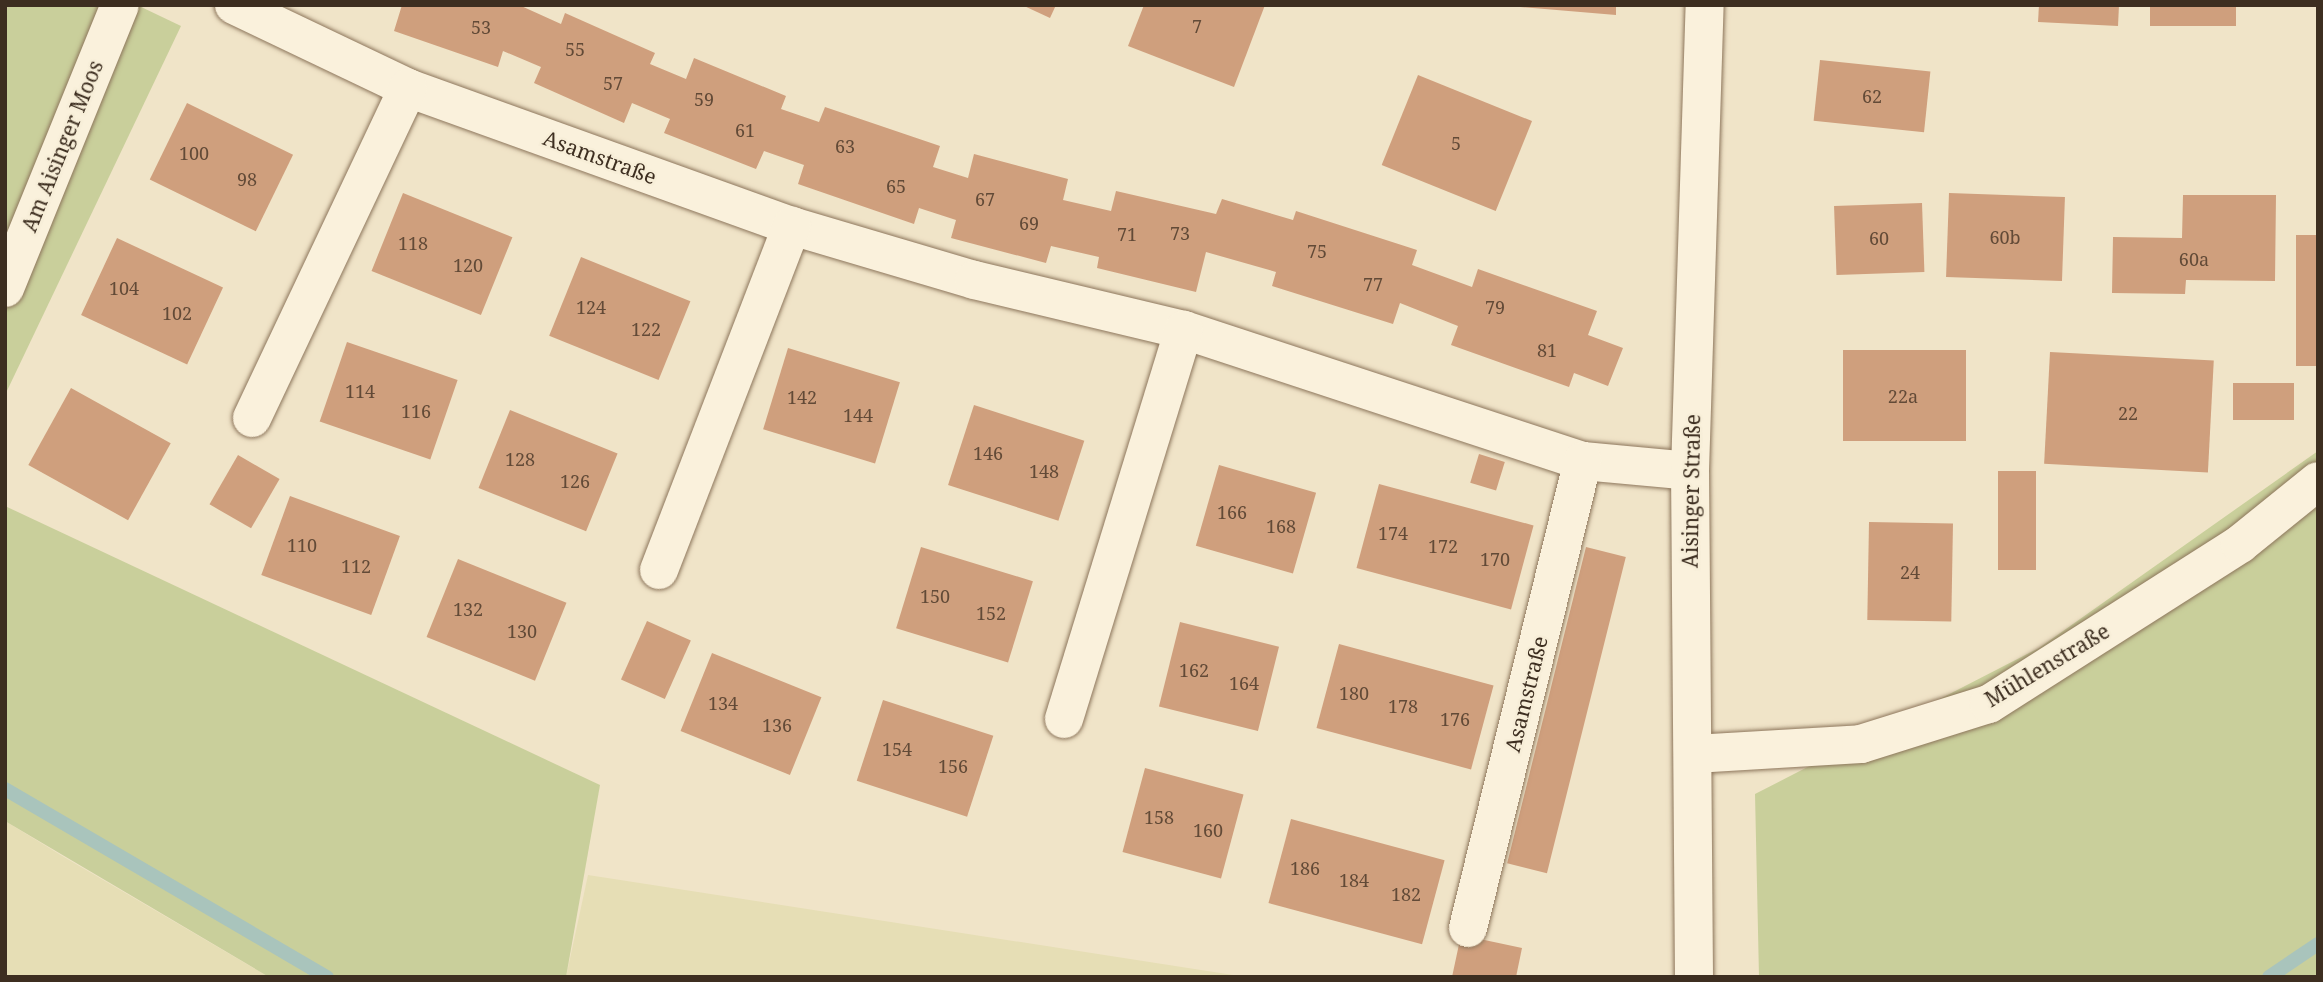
<!DOCTYPE html>
<meta charset="utf-8">
<style>
body{margin:0}
#map{position:relative;width:2323px;height:982px;overflow:hidden;background:#f0e4c8;font-family:"Noto Serif",serif}
div>[style]{position:absolute}
.farmland>*{inset:0;background:#e6deb5}
.green>*{inset:0;background:#c9cf9b}
.stream>*{height:14px;margin:-7px;padding:0 7px;transform-origin:7px;border-radius:7px;background:#a9c4bc}
.building>*{inset:0;background:#cf9f7d;transform-origin:0 0}
.roads{filter:drop-shadow(0 0 2px #8d765c) drop-shadow(0 0 2px #8d765c)}
.minor>*{height:38px;margin:-19px;padding:0 19px;transform-origin:19px;border-radius:19px;background:#faf1dc}
.secondary>*{height:38px;margin:-19px;padding:0 19px;transform-origin:19px;border-radius:19px;background:#faf1dc}
span{translate:-50% -50%;white-space:nowrap;text-align:center;line-height:1.15;-webkit-text-stroke:5px #f7eed8;paint-order:stroke}
.number-label{font-size:18px;color:#624a37}
.number-label span{-webkit-text-stroke-width:0}
.street-label{font-size:21px;color:#3d2e20}
.frame{position:absolute;inset:0;border:7px solid #3d2e20;pointer-events:none}
</style>
<div id="map">
<div class="farmland">
<div style="clip-path:polygon(5px 821px,64px 857px,269px 977px,5px 977px)"></div>
<div style="clip-path:polygon(588px 875px,1246px 977px,566px 977px)"></div>
</div>
<div class="green">
<div style="clip-path:polygon(5px 5px,137px 5px,181px 26px,5px 395px)"></div>
<div style="clip-path:polygon(2318px 451px,2318px 977px,1759px 977px,1755px 794px,2039px 648px)"></div>
<div style="clip-path:polygon(5px 506px,600px 785px,566px 977px,269px 977px,5px 821px)"></div>
</div>
<div class="stream">
<div style="left:5px;top:789px;width:373px;rotate:30.3deg"></div>
<div style="left:2269px;top:977px;width:59px;rotate:-34deg"></div>
</div>
<div class="building">
<div style="clip-path:polygon(402px 5px,519px 5px,561px 24px,565px 13px,655px 53px,650px 64px,686px 79px,694px 58px,786px 96px,781px 109px,819px 122px,825px 107px,940px 146px,933px 167px,968px 178px,974px 154px,1068px 179px,1063px 200px,1111px 211px,1116px 191px,1216px 214px,1222px 199px,1293px 220px,1296px 211px,1417px 250px,1412px 265px,1472px 287px,1478px 269px,1597px 311px,1588px 335px,1623px 348px,1608px 386px,1574px 373px,1569px 387px,1451px 345px,1458px 326px,1400px 303px,1393px 324px,1272px 286px,1276px 272px,1206px 252px,1196px 292px,1097px 268px,1099px 257px,1051px 246px,1046px 263px,951px 238px,956px 220px,919px 208px,914px 224px,798px 184px,804px 165px,764px 151px,756px 169px,664px 133px,670px 119px,632px 103px,624px 123px,534px 83px,541px 67px,503px 51px,498px 67px,394px 31px)"></div>
<div style="clip-path:polygon(1022px 5px,1056px 5px,1050px 18px)"></div>
<div style="clip-path:polygon(1144px 5px,1265px 5px,1234px 87px,1128px 46px)"></div>
<div style="clip-path:polygon(1496px 5px,1616px 5px,1616px 15px)"></div>
<div style="clip-path:polygon(2039px 5px,2119px 5px,2118px 26px,2038px 22px)"></div>
<div style="left:2150px;top:5px;width:86px;height:21px"></div>
<div style="left:1820px;top:60px;width:111px;height:61px;rotate:6deg"></div>
<div style="left:1418px;top:75px;width:123px;height:97px;rotate:22deg"></div>
<div style="left:187px;top:103px;width:118px;height:85px;rotate:26deg"></div>
<div style="left:403px;top:193px;width:118px;height:84px;rotate:22deg"></div>
<div style="left:1949px;top:193px;width:116px;height:84px;rotate:2deg"></div>
<div style="clip-path:polygon(2183px 195px,2276px 195px,2275px 281px,2186px 280px,2185px 294px,2112px 293px,2113px 237px,2182px 238px)"></div>
<div style="left:1922px;top:203px;width:69px;height:88px;rotate:88deg"></div>
<div style="left:2296px;top:235px;width:22px;height:131px"></div>
<div style="left:117px;top:238px;width:117px;height:85px;rotate:25deg"></div>
<div style="left:581px;top:257px;width:118px;height:85px;rotate:22deg"></div>
<div style="left:347px;top:342px;width:117px;height:84px;rotate:19deg"></div>
<div style="left:788px;top:348px;width:117px;height:85px;rotate:17deg"></div>
<div style="left:1843px;top:350px;width:123px;height:91px"></div>
<div style="left:2050px;top:352px;width:164px;height:112px;rotate:3deg"></div>
<div style="left:2233px;top:383px;width:61px;height:37px"></div>
<div style="left:71px;top:388px;width:114px;height:88px;rotate:29deg"></div>
<div style="left:974px;top:405px;width:116px;height:84px;rotate:18deg"></div>
<div style="left:510px;top:410px;width:116px;height:84px;rotate:22deg"></div>
<div style="left:1479px;top:454px;width:27px;height:30px;rotate:17deg"></div>
<div style="left:238px;top:455px;width:48px;height:57px;rotate:30deg"></div>
<div style="left:1219px;top:465px;width:101px;height:84px;rotate:16deg"></div>
<div style="left:1998px;top:471px;width:38px;height:99px"></div>
<div style="left:1379px;top:484px;width:160px;height:87px;rotate:15deg"></div>
<div style="left:290px;top:496px;width:117px;height:84px;rotate:20deg"></div>
<div style="left:1869px;top:522px;width:84px;height:98px;rotate:1deg"></div>
<div style="left:921px;top:547px;width:117px;height:85px;rotate:17deg"></div>
<div style="left:1586px;top:547px;width:41px;height:326px;rotate:14deg"></div>
<div style="left:458px;top:559px;width:117px;height:84px;rotate:22deg"></div>
<div style="left:647px;top:621px;width:48px;height:64px;rotate:24deg"></div>
<div style="left:1180px;top:622px;width:102px;height:87px;rotate:14deg"></div>
<div style="left:1339px;top:644px;width:160px;height:87px;rotate:15deg"></div>
<div style="left:712px;top:653px;width:118px;height:84px;rotate:22deg"></div>
<div style="left:883px;top:700px;width:116px;height:85px;rotate:18deg"></div>
<div style="left:1145px;top:768px;width:102px;height:87px;rotate:15deg"></div>
<div style="left:1291px;top:819px;width:159px;height:87px;rotate:15deg"></div>
<div style="clip-path:polygon(1461px 935px,1522px 948px,1516px 977px,1452px 977px)"></div>
</div>
<div class="roads">
<div class="minor">
<div style="left:234px;top:5px;width:193px;rotate:25.5deg"></div>
<div style="left:408px;top:88px;width:408px;rotate:19.8deg"></div>
<div style="left:792px;top:226px;width:190px;rotate:16.5deg"></div>
<div style="left:974px;top:280px;width:216px;rotate:13.4deg"></div>
<div style="left:1184px;top:330px;width:420px;rotate:18.2deg"></div>
<div style="left:1583px;top:461px;width:107px;rotate:5.3deg"></div>
<div style="left:5px;top:288px;width:305px;rotate:-67.9deg"></div>
<div style="left:252px;top:418px;width:365px;rotate:-64.7deg"></div>
<div style="left:659px;top:570px;width:369px;rotate:-68.9deg"></div>
<div style="left:1064px;top:719px;width:407px;rotate:-72.9deg"></div>
<div style="left:1694px;top:754px;width:167px;rotate:-3.4deg"></div>
<div style="left:1861px;top:744px;width:134px;rotate:-17.4deg"></div>
<div style="left:1989px;top:704px;width:298px;rotate:-32.5deg"></div>
<div style="left:2240px;top:544px;width:100px;rotate:-38.9deg"></div>
<div style="left:1468px;top:928px;width:481px;rotate:-76.2deg"></div>
</div>
<div class="secondary">
<div style="left:1694px;top:977px;width:506px;rotate:-90.45deg"></div>
<div style="left:1690px;top:471px;width:466px;rotate:-88.2deg"></div>
</div>
</div>
<div class="number-label">
<span style="left:1197px;top:26px">7</span>
<span style="left:481px;top:27px">53</span>
<span style="left:575px;top:49px">55</span>
<span style="left:613px;top:83px">57</span>
<span style="left:1872px;top:96px">62</span>
<span style="left:704px;top:99px">59</span>
<span style="left:745px;top:130px">61</span>
<span style="left:1456px;top:143px">5</span>
<span style="left:845px;top:146px">63</span>
<span style="left:194px;top:153px">100</span>
<span style="left:247px;top:179px">98</span>
<span style="left:896px;top:186px">65</span>
<span style="left:985px;top:199px">67</span>
<span style="left:1029px;top:223px">69</span>
<span style="left:1180px;top:233px">73</span>
<span style="left:1127px;top:234px">71</span>
<span style="left:2005px;top:237px">60b</span>
<span style="left:1879px;top:238px">60</span>
<span style="left:413px;top:243px">118</span>
<span style="left:1317px;top:251px">75</span>
<span style="left:2194px;top:259px">60a</span>
<span style="left:468px;top:265px">120</span>
<span style="left:1373px;top:284px">77</span>
<span style="left:124px;top:288px">104</span>
<span style="left:591px;top:307px">124</span>
<span style="left:1495px;top:307px">79</span>
<span style="left:177px;top:313px">102</span>
<span style="left:646px;top:329px">122</span>
<span style="left:1547px;top:350px">81</span>
<span style="left:360px;top:391px">114</span>
<span style="left:1903px;top:396px">22a</span>
<span style="left:802px;top:397px">142</span>
<span style="left:416px;top:411px">116</span>
<span style="left:2128px;top:413px">22</span>
<span style="left:858px;top:415px">144</span>
<span style="left:988px;top:453px">146</span>
<span style="left:520px;top:459px">128</span>
<span style="left:1044px;top:471px">148</span>
<span style="left:575px;top:481px">126</span>
<span style="left:1232px;top:512px">166</span>
<span style="left:1281px;top:526px">168</span>
<span style="left:1393px;top:533px">174</span>
<span style="left:302px;top:545px">110</span>
<span style="left:1443px;top:546px">172</span>
<span style="left:1495px;top:559px">170</span>
<span style="left:356px;top:566px">112</span>
<span style="left:1910px;top:572px">24</span>
<span style="left:935px;top:596px">150</span>
<span style="left:468px;top:609px">132</span>
<span style="left:991px;top:613px">152</span>
<span style="left:522px;top:631px">130</span>
<span style="left:1194px;top:670px">162</span>
<span style="left:1244px;top:683px">164</span>
<span style="left:1354px;top:693px">180</span>
<span style="left:723px;top:703px">134</span>
<span style="left:1403px;top:706px">178</span>
<span style="left:1455px;top:719px">176</span>
<span style="left:777px;top:725px">136</span>
<span style="left:897px;top:749px">154</span>
<span style="left:953px;top:766px">156</span>
<span style="left:1159px;top:817px">158</span>
<span style="left:1208px;top:830px">160</span>
<span style="left:1305px;top:868px">186</span>
<span style="left:1354px;top:880px">184</span>
<span style="left:1406px;top:894px">182</span>
</div>
<div class="street-label">
<span style="left:62px;top:146px;rotate:-68deg">Am Aisinger Moos</span>
<span style="left:600px;top:157px;rotate:20deg">Asamstraße</span>
<span style="left:1691px;top:491px;rotate:-89deg">Aisinger Straße</span>
<span style="left:2047px;top:665px;rotate:-31deg">Mühlenstraße</span>
<span style="left:1526px;top:694px;rotate:-76deg">Asamstraße</span>
</div>
<div class="frame"></div>
</div>
